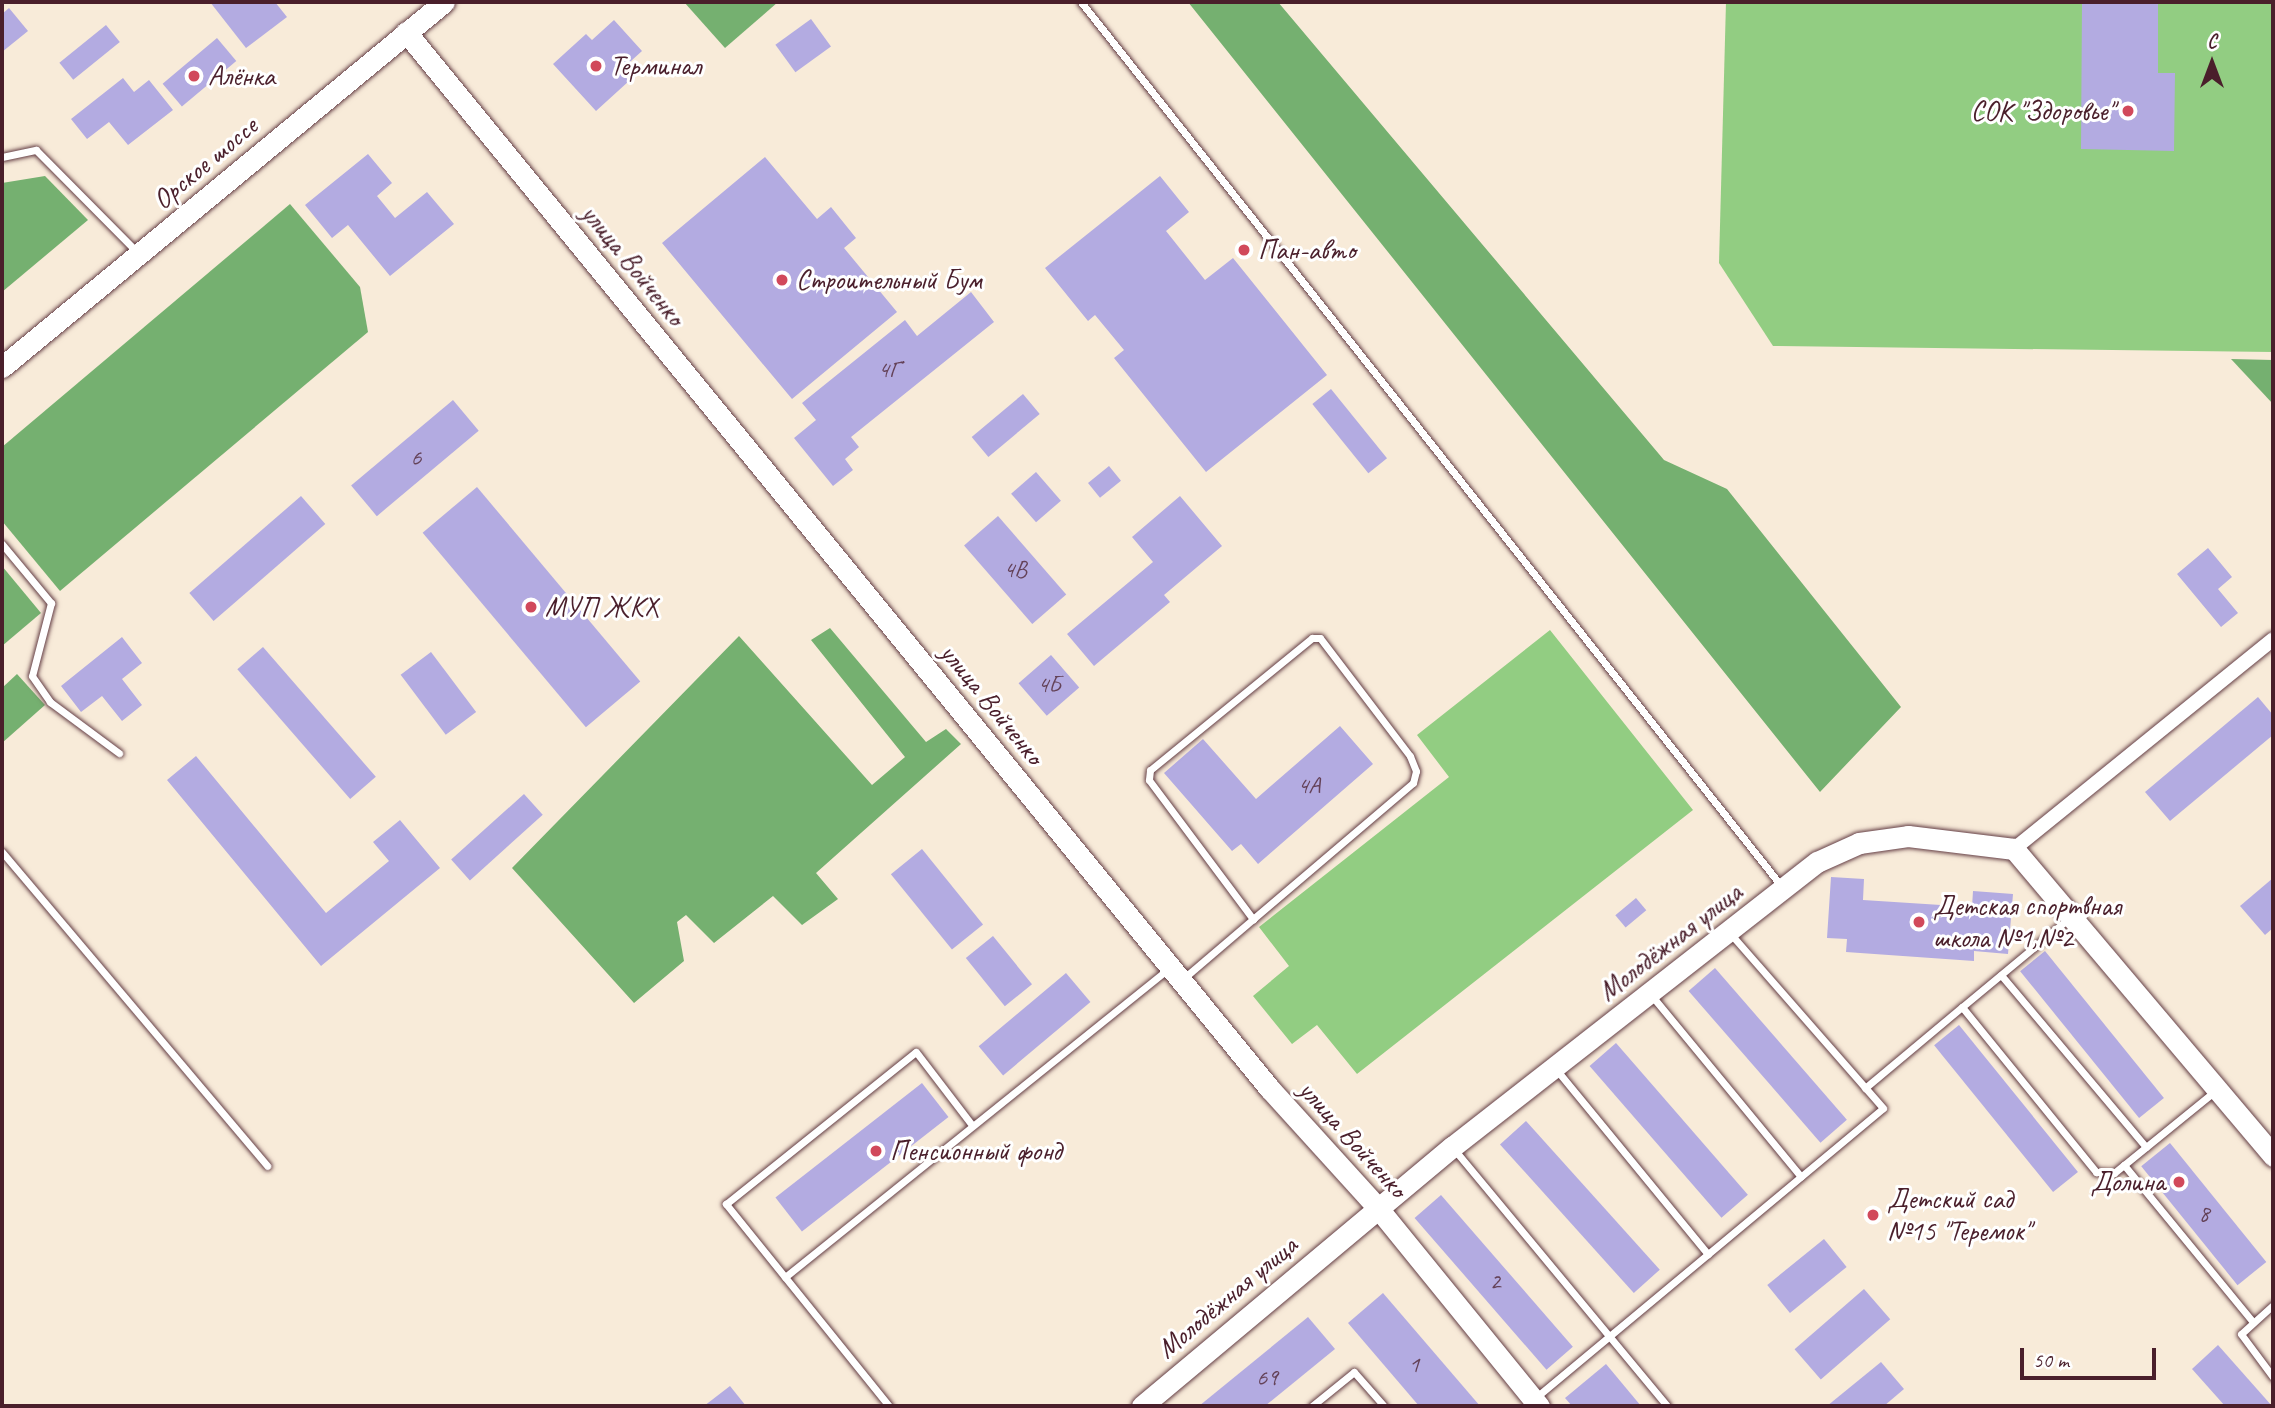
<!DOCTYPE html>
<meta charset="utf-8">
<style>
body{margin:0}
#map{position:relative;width:2275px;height:1408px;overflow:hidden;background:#f8ebd9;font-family:Caveat,sans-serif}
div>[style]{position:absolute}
.green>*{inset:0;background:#92cd82}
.forest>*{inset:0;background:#75b070}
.building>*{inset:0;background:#b3abe1;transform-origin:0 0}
.roads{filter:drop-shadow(0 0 2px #643e45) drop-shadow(0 0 2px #643e45)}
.lane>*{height:7px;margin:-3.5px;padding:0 3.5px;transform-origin:3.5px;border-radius:3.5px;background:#fff}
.street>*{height:14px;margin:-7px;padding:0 7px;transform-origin:7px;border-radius:7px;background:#fff}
.secondary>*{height:21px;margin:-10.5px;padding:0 10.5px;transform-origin:10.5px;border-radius:10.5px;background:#fff}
.dots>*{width:19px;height:19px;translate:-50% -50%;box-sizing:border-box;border:4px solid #fff;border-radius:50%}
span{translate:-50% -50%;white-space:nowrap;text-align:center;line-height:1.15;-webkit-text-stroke:6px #fff;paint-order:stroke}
.number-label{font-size:24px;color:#644258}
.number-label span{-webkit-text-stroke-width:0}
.poi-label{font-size:28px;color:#4a1f2b}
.left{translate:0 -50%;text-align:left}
.right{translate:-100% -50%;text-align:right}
.street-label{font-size:28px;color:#4a1f2b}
.frame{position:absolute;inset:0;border:4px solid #4a1f2b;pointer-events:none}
.north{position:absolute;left:2177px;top:28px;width:70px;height:70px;-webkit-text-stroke:5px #fff;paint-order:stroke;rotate:0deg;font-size:19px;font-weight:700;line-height:28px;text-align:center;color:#4a1f2b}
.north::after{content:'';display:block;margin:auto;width:24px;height:32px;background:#4a1f2b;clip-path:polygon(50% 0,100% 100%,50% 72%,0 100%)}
.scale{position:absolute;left:2020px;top:1348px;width:136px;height:32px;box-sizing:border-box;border:4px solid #4a1f2b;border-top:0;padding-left:9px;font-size:21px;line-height:24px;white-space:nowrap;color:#4a1f2b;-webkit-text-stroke:5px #fff;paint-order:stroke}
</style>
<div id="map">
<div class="green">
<div style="clip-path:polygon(1726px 2px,2273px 2px,2273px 352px,1773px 346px,1719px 263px)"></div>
<div style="clip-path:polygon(1550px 630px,1693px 810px,1357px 1074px,1317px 1025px,1292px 1044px,1253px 996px,1289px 966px,1259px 927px,1449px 777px,1417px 735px)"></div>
</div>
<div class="forest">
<div style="clip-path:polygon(684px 2px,778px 2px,725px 48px)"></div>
<div style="clip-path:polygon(1188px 2px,1278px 2px,1664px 460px,1727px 489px,1901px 707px,1820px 792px)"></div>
<div style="clip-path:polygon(45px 176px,88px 220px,2px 292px,2px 183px)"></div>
<div style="clip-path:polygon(290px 204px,360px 287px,368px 332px,60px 591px,2px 521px,2px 447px)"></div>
<div style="clip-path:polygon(2231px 359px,2273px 360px,2273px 404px)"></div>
<div style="clip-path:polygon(2px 566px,41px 613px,2px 646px)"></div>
<div style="clip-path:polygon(830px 628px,926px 742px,946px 729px,961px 744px,816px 873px,838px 899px,802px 925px,773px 896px,714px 943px,686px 915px,677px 922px,684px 961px,634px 1003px,512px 868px,739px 636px,872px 785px,905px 757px,811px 640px)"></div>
<div style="clip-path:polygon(17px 674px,45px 705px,2px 743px,2px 688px)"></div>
</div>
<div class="building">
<div style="clip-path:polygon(210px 2px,275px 2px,287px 17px,246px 48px)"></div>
<div style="clip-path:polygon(2082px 2px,2158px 2px,2158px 73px,2175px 73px,2174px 151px,2081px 149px)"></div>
<div style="clip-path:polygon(9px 8px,28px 31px,2px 52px,2px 14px)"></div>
<div style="left:811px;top:19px;width:34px;height:44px;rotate:54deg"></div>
<div style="clip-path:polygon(614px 20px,642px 51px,620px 71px,629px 81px,596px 111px,553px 64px,586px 34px,592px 40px)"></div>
<div style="left:106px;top:25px;width:22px;height:60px;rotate:51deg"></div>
<div style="left:217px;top:38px;width:30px;height:71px;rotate:50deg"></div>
<div style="clip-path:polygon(123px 78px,134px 92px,149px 80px,173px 110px,128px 145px,109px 122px,87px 139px,71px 119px)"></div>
<div style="clip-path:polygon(368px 154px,392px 183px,377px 196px,395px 218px,427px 192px,454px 224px,390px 276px,348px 225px,332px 238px,305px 205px)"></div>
<div style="clip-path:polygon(765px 157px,817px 219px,831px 207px,856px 238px,844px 248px,897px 312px,792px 399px,662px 243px)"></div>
<div style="clip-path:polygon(1160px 176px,1189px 212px,1166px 231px,1205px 280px,1233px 258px,1327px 375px,1206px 472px,1114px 358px,1124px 350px,1095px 315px,1088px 321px,1045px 268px)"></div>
<div style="clip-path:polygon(971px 292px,994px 322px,851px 437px,859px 447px,845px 459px,853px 470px,833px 486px,794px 438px,816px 420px,802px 403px,905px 320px,917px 336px)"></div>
<div style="left:1331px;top:389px;width:89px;height:24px;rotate:51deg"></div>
<div style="left:1023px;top:394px;width:26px;height:67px;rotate:50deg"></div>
<div style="left:453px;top:400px;width:40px;height:133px;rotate:50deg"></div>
<div style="left:1109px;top:466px;width:19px;height:27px;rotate:51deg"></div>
<div style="left:1036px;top:472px;width:38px;height:33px;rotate:49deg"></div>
<div style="left:477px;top:487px;width:254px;height:71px;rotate:50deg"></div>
<div style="left:301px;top:496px;width:37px;height:148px;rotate:49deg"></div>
<div style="clip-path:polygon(1180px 496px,1222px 546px,1164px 595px,1170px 602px,1094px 666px,1067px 634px,1153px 562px,1132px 537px)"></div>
<div style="left:998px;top:516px;width:104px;height:45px;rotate:49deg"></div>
<div style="clip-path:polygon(2208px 548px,2232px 577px,2218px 589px,2238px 613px,2221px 627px,2177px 574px)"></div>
<div style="clip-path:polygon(122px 637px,142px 663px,122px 679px,142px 705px,122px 721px,102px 696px,81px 712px,61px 686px)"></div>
<div style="left:263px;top:647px;width:172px;height:34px;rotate:49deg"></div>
<div style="left:431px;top:652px;width:75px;height:38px;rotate:53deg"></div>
<div style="left:1051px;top:655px;width:43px;height:43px;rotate:49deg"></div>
<div style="clip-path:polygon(2258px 697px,2273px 715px,2273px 735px,2170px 821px,2145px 792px)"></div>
<div style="clip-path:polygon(1340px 726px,1373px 764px,1258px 864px,1241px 844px,1232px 851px,1164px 773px,1203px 739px,1256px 799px)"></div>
<div style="clip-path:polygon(196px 756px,326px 913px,389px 861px,373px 842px,400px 820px,440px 868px,321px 966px,167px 780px)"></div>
<div style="left:524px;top:794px;width:28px;height:98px;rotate:48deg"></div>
<div style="left:922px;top:849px;width:97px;height:40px;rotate:51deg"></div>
<div style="clip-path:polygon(1831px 877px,1864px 879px,1863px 900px,1972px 907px,1973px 891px,2013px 894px,2008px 954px,1974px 951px,1974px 961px,1846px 952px,1847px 939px,1827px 938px)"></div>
<div style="clip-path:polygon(2273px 878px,2273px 928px,2265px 935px,2240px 906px)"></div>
<div style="left:1636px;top:898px;width:16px;height:27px;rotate:50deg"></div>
<div style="left:993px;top:936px;width:62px;height:35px;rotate:51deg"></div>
<div style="left:2045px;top:951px;width:189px;height:32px;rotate:51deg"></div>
<div style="left:1715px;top:968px;width:201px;height:35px;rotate:49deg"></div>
<div style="left:1066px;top:973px;width:38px;height:114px;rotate:50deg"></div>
<div style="left:1959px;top:1025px;width:189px;height:32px;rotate:51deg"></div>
<div style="left:1616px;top:1043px;width:201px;height:35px;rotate:49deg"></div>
<div style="left:922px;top:1083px;width:43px;height:186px;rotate:52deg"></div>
<div style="left:1526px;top:1121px;width:200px;height:35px;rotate:48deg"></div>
<div style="left:2170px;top:1143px;width:153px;height:37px;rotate:51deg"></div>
<div style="left:1441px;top:1195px;width:201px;height:35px;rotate:49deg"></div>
<div style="left:1824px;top:1239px;width:36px;height:73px;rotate:51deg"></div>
<div style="left:1864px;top:1289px;width:40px;height:92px;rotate:49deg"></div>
<div style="clip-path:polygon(1383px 1293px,1480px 1406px,1419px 1406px,1348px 1323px)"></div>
<div style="clip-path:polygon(1308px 1317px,1335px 1349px,1265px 1406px,1199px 1406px)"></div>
<div style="clip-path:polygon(2218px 1345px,2272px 1406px,2225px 1406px,2192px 1369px)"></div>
<div style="clip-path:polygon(1881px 1362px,1904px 1389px,1884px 1406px,1827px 1406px)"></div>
<div style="clip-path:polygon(1606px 1364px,1641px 1406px,1572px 1406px,1565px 1398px)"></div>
<div style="clip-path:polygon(730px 1386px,746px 1406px,704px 1406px)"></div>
</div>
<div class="roads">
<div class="lane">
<div style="left:1081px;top:2px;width:1130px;rotate:51.61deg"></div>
<div style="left:2px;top:157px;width:35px;rotate:-12deg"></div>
<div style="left:36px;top:150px;width:145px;rotate:45.3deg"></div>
<div style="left:2px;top:544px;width:77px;rotate:50.3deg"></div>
<div style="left:51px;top:603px;width:75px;rotate:104.6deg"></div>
<div style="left:32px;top:676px;width:32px;rotate:55deg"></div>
<div style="left:50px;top:702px;width:86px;rotate:36.5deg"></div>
<div style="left:2px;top:852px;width:411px;rotate:49.8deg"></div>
<div style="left:2068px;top:919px;width:138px;rotate:140.3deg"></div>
<div style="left:1962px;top:1007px;width:213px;rotate:50.9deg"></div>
<div style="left:2096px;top:1172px;width:18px;rotate:3deg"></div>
<div style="left:2114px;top:1173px;width:13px;rotate:-39deg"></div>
<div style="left:2001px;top:975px;width:225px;rotate:49.9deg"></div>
<div style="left:1184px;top:978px;width:91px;rotate:-40.5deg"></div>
<div style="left:1253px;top:919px;width:210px;rotate:-40.4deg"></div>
<div style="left:1413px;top:783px;width:12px;rotate:-76deg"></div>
<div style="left:1416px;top:771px;width:16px;rotate:-112deg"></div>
<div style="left:1410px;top:756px;width:148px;rotate:-127.3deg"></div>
<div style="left:1320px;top:638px;width:8px;rotate:180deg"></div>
<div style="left:1312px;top:638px;width:209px;rotate:140.8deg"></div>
<div style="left:1150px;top:770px;width:10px;rotate:96deg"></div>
<div style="left:1149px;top:780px;width:174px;rotate:53.2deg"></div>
<div style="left:1652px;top:996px;width:234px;rotate:50.5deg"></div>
<div style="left:1555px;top:1068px;width:241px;rotate:50.6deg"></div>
<div style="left:1865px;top:1088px;width:126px;rotate:-39.9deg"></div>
<div style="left:2215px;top:1091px;width:117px;rotate:140.9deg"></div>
<div style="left:2124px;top:1165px;width:203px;rotate:50.6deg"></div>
<div style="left:1453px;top:1148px;width:335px;rotate:50.3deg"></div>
<div style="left:785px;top:1277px;width:493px;rotate:-38.8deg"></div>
<div style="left:2273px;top:1305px;width:43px;rotate:137.8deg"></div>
<div style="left:2241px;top:1334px;width:54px;rotate:53.3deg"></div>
<div style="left:1534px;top:1399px;width:454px;rotate:-39.8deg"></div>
<div style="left:1883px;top:1108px;width:234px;rotate:-131.2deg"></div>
<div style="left:889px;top:1406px;width:260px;rotate:-128.9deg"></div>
<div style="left:726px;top:1204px;width:243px;rotate:-38.7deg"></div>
<div style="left:916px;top:1052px;width:92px;rotate:52.5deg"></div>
<div style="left:1312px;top:1406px;width:54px;rotate:-39deg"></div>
<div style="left:1354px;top:1372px;width:45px;rotate:48.6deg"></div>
</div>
<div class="street">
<div style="left:2014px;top:849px;width:333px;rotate:-39deg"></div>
</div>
<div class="secondary">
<div style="left:406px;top:32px;width:1365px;rotate:50.74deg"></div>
<div style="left:1270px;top:1089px;width:159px;rotate:47.8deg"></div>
<div style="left:1377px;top:1207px;width:257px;rotate:50.9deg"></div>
<div style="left:2px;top:367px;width:573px;rotate:-39.55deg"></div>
<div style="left:1142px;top:1406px;width:404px;rotate:-39.9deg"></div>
<div style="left:1452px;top:1147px;width:463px;rotate:-38deg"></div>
<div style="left:1817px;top:862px;width:46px;rotate:-24.3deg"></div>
<div style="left:1859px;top:843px;width:49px;rotate:-8.1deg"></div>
<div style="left:1908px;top:836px;width:107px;rotate:7deg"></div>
<div style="left:2014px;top:849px;width:402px;rotate:49.8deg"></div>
</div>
</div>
<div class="dots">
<div style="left:596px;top:66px;background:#d1495b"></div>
<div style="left:194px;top:76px;background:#d1495b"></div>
<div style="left:2128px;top:111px;background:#d1495b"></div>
<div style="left:1244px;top:250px;background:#d1495b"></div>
<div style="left:782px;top:280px;background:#d1495b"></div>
<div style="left:531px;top:607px;background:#d1495b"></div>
<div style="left:1919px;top:922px;background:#d1495b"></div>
<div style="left:876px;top:1151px;background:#d1495b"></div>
<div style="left:2179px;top:1182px;background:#d1495b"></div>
<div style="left:1873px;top:1215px;background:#d1495b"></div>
</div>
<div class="number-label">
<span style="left:889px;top:370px">4Г</span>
<span style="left:416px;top:458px">6</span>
<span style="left:1015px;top:570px">4В</span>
<span style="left:1049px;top:685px">4Б</span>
<span style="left:1309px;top:786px">4А</span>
<span style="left:2204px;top:1214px">8</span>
<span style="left:1495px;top:1282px">2</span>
<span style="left:1414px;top:1365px">1</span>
<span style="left:1267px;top:1378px">69</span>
</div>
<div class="poi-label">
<span class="left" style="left:610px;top:66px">Терминал</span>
<span class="left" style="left:208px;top:76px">Алёнка</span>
<span class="right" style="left:2114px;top:111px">СОК "Здоровье"</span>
<span class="left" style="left:1258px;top:250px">Пан-авто</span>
<span class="left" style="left:796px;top:280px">Строительный Бум</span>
<span class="left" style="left:545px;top:607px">МУП ЖКХ</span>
<span class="left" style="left:1933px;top:922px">Детская спортвная<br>школа №1,№2</span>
<span class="left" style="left:890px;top:1151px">Пенсионный фонд</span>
<span class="right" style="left:2165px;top:1182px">Долина</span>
<span class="left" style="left:1887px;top:1215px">Детский сад<br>№15 "Теремок"</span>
</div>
<div class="street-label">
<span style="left:205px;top:163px;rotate:-40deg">Орское шоссе</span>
<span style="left:633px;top:265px;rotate:51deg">улица Войченко</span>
<span style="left:992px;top:704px;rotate:51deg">улица Войченко</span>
<span style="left:1670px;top:942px;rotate:-38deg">Молодёжная улица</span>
<span style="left:1353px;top:1139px;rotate:48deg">улица Войченко</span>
<span style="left:1227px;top:1297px;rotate:-40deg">Молодёжная улица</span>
</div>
<div class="frame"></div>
<div class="north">С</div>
<div class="scale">50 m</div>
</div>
